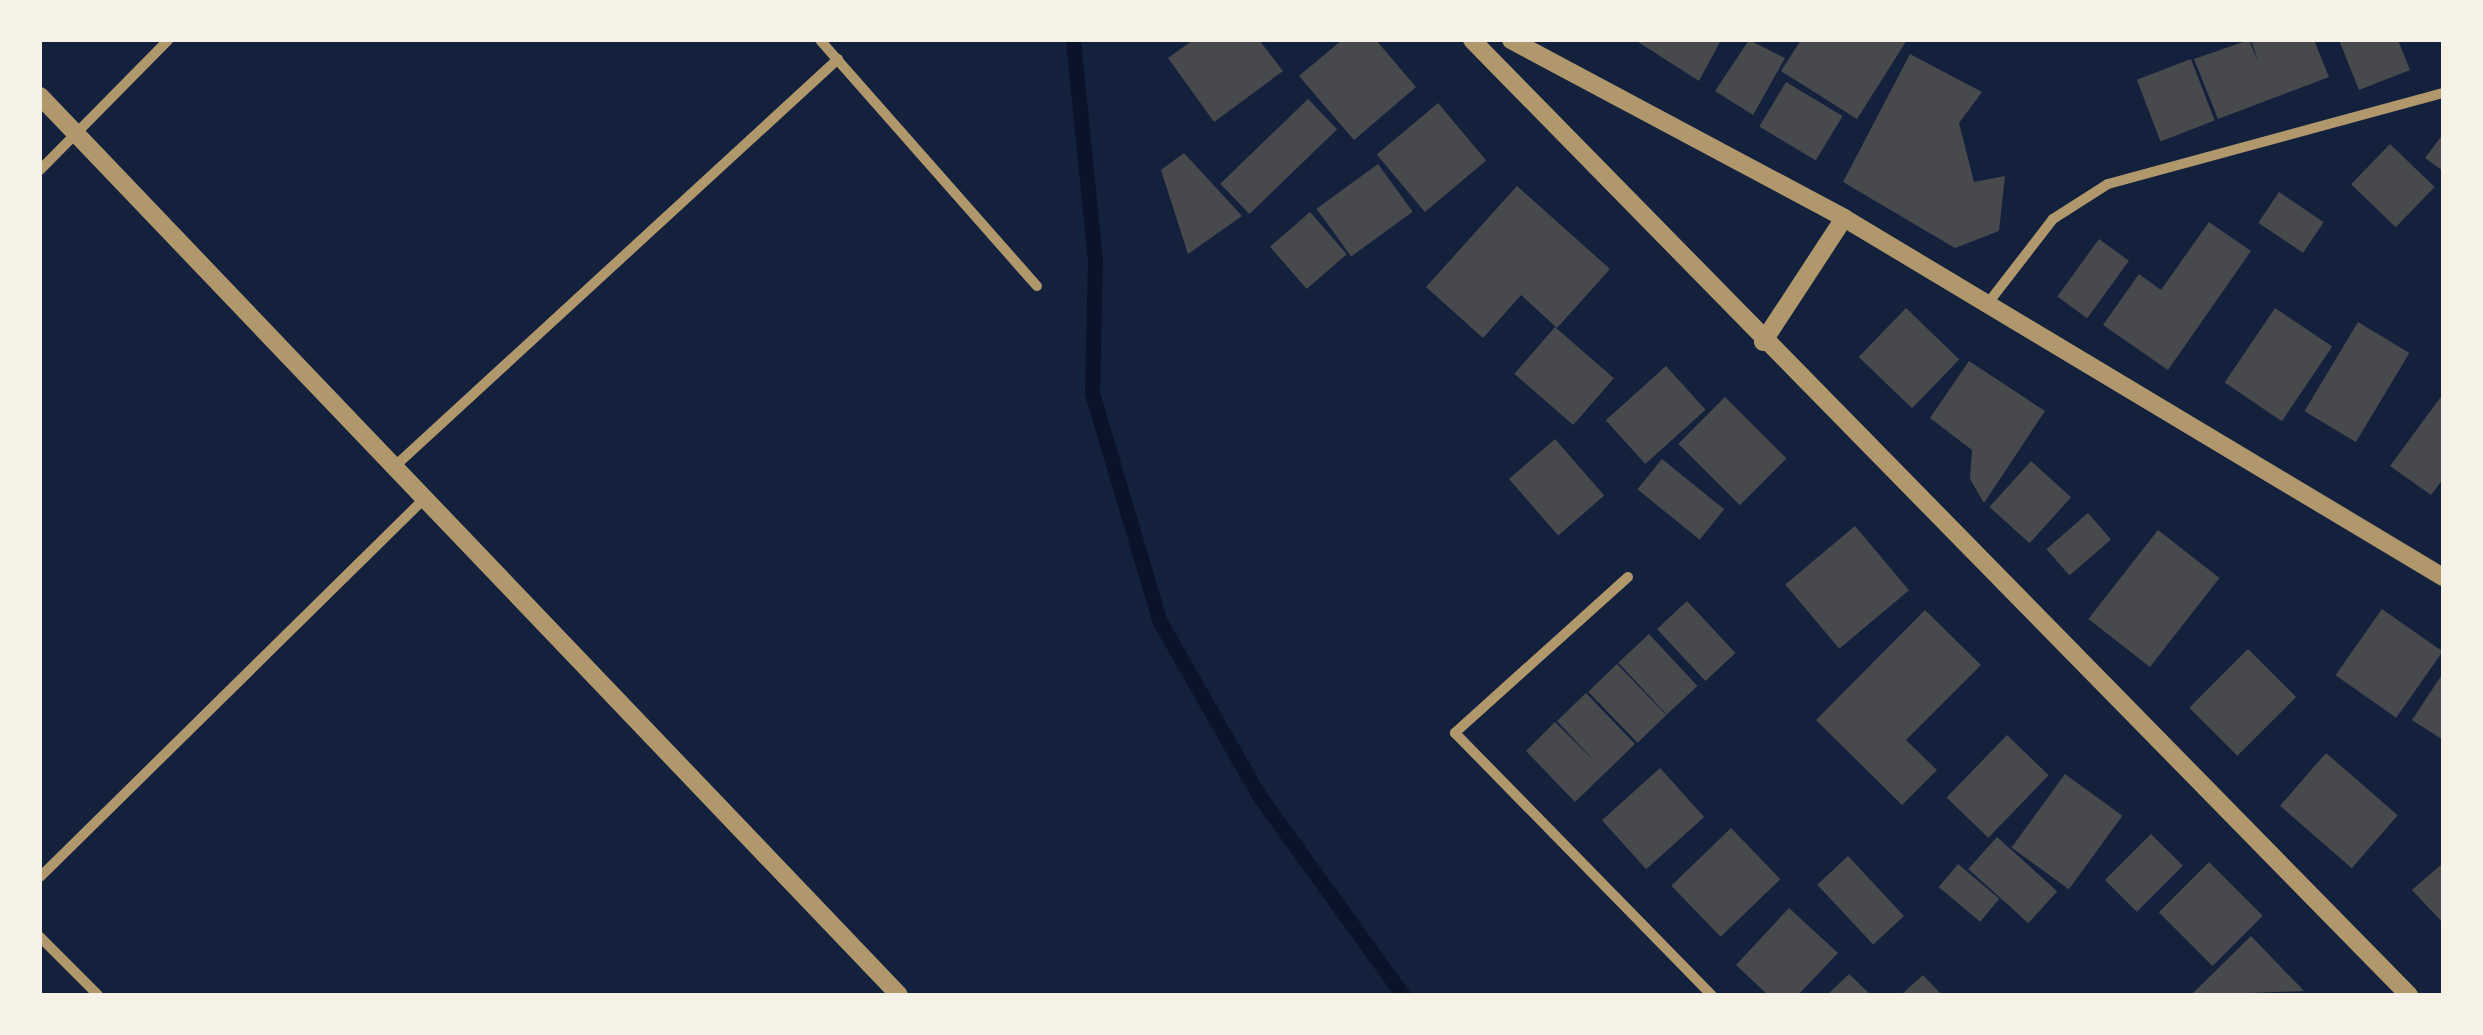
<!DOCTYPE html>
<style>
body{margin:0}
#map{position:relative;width:2483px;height:1035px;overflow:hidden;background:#14213d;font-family:"PT Sans",sans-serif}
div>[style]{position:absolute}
.stream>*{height:15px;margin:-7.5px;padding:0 7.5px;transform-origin:7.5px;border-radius:7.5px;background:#0b132b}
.building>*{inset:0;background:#48494c;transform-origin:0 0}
.minor>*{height:10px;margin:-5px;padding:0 5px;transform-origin:5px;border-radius:5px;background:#b1986c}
.tertiary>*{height:18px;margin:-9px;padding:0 9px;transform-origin:9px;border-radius:9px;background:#b1986c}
span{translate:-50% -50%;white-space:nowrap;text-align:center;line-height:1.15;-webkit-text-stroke:8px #f6f1e7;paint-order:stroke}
.frame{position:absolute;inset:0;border:42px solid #f6f1e7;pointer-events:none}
</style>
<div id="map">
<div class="stream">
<div style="left:1073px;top:40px;width:221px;rotate:84.3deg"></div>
<div style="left:1095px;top:260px;width:133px;rotate:91.3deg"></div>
<div style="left:1092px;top:393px;width:239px;rotate:73.5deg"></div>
<div style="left:1160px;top:622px;width:202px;rotate:60.3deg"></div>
<div style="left:1260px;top:797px;width:244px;rotate:54.2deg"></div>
</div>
<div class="building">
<div style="clip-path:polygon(1193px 40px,1259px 40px,1283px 71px,1214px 122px,1168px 58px)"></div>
<div style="clip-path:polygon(1342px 40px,1376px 40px,1416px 87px,1354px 140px,1299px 76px)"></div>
<div style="clip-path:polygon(1635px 40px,1721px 40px,1699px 81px)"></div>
<div style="clip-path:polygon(1749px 40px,1785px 58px,1753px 115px,1715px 91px)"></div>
<div style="clip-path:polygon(1801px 40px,1907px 40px,1857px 119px,1781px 71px)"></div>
<div style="clip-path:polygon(2249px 40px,2259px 63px,2251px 40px,2314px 40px,2329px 77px,2218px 119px,2194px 59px)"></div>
<div style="clip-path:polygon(2339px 40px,2398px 40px,2410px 70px,2359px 90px)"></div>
<div style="clip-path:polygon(1910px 54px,1982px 92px,1959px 123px,1974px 182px,2005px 176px,1999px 231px,1955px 248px,1843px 182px)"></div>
<div style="left:2191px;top:59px;width:66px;height:58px;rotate:69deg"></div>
<div style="left:1786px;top:82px;width:66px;height:52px;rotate:31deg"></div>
<div style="left:1308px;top:99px;width:42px;height:122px;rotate:46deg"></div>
<div style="left:1438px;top:103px;width:75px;height:80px;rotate:50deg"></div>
<div style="clip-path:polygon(2443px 134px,2443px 171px,2425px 158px)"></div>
<div style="left:2390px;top:144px;width:62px;height:56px;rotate:44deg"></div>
<div style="clip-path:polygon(1184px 153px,1242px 216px,1188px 254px,1161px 170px)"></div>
<div style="left:1378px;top:164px;width:59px;height:76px;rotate:54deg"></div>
<div style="clip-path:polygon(1517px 186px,1610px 269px,1557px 328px,1521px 295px,1483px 338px,1426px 287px)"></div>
<div style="left:2279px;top:192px;width:54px;height:37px;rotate:34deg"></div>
<div style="left:1310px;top:212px;width:56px;height:53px;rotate:49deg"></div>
<div style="clip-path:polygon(2209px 222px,2251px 251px,2168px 370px,2103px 325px,2139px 274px,2161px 290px)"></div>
<div style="left:2099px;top:239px;width:37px;height:71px;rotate:36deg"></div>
<div style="left:1906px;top:308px;width:74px;height:68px;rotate:44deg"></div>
<div style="left:2275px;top:308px;width:69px;height:90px;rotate:34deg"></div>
<div style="left:2358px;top:322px;width:60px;height:104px;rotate:31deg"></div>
<div style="left:1555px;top:327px;width:78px;height:62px;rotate:41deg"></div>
<div style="clip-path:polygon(1969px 361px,2045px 411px,1984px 503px,1970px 479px,1972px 450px,1930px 418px)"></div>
<div style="left:1666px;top:366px;width:59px;height:81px;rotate:48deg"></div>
<div style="clip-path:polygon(2443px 394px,2443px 479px,2431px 495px,2390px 466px)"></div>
<div style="left:1725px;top:397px;width:87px;height:66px;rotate:45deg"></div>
<div style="left:1555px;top:439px;width:75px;height:61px;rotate:49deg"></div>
<div style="left:1662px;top:459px;width:80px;height:39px;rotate:39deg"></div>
<div style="left:2031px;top:461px;width:54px;height:62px;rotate:42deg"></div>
<div style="left:2088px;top:513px;width:35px;height:55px;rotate:49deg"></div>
<div style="left:1855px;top:526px;width:84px;height:91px;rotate:50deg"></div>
<div style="left:2158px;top:530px;width:78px;height:113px;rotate:38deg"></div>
<div style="left:1687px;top:601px;width:71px;height:41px;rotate:47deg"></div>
<div style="left:2382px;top:609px;width:74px;height:81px;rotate:35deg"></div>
<div style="clip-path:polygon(1925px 610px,1981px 665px,1906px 740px,1937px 770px,1902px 805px,1816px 720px)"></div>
<div style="left:1649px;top:634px;width:71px;height:42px;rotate:47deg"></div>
<div style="left:2248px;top:649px;width:68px;height:83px;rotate:45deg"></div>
<div style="left:1617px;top:664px;width:71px;height:40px;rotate:46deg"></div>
<div style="clip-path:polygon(2443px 673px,2443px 740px,2412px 720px)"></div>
<div style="clip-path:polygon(1586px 693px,1635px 744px,1575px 802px,1526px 751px,1555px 722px,1597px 764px,1557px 721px)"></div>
<div style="left:2007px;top:735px;width:58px;height:87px;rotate:44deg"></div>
<div style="left:2326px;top:753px;width:95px;height:70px;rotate:41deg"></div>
<div style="left:1660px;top:768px;width:66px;height:78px;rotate:48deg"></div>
<div style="left:2065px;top:774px;width:71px;height:91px;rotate:36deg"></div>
<div style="left:1731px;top:828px;width:71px;height:83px;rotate:46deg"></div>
<div style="left:2151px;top:834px;width:45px;height:65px;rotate:45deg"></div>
<div style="left:1997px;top:837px;width:81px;height:43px;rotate:42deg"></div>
<div style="left:1848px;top:856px;width:82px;height:42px;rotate:47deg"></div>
<div style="left:2209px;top:862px;width:76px;height:71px;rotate:45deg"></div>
<div style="clip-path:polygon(2443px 863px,2443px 923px,2412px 890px)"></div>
<div style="left:1958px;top:864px;width:54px;height:30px;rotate:40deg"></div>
<div style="clip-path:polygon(1789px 908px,1838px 953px,1798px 995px,1768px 995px,1736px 965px)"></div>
<div style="clip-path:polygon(2251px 936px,2304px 991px,2195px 995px,2193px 993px)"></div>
<div style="clip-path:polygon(1849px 974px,1871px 995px,1827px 995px)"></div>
<div style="clip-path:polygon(1923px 975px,1942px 995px,1901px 995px)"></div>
</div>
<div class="minor">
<div style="left:820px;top:40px;width:328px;rotate:48.6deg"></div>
<div style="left:40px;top:170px;width:182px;rotate:-45.4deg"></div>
<div style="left:1985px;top:307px;width:111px;rotate:-52.3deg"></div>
<div style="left:2053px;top:219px;width:65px;rotate:-32.5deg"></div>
<div style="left:2108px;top:184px;width:347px;rotate:-15.2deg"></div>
<div style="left:394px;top:467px;width:603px;rotate:-42.58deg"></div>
<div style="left:1628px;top:577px;width:233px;rotate:138deg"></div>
<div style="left:1455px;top:733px;width:367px;rotate:45.6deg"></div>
<div style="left:40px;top:877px;width:539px;rotate:-44.55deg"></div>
<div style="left:40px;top:937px;width:82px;rotate:45deg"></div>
</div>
<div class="tertiary">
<div style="left:1472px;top:40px;width:1338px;rotate:45.55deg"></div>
<div style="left:1511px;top:40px;width:378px;rotate:28.1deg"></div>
<div style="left:1844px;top:218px;width:698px;rotate:30.94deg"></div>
<div style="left:40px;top:96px;width:1243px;rotate:46.3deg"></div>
<div style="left:1763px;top:342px;width:148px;rotate:-56.8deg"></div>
</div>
<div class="frame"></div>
</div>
